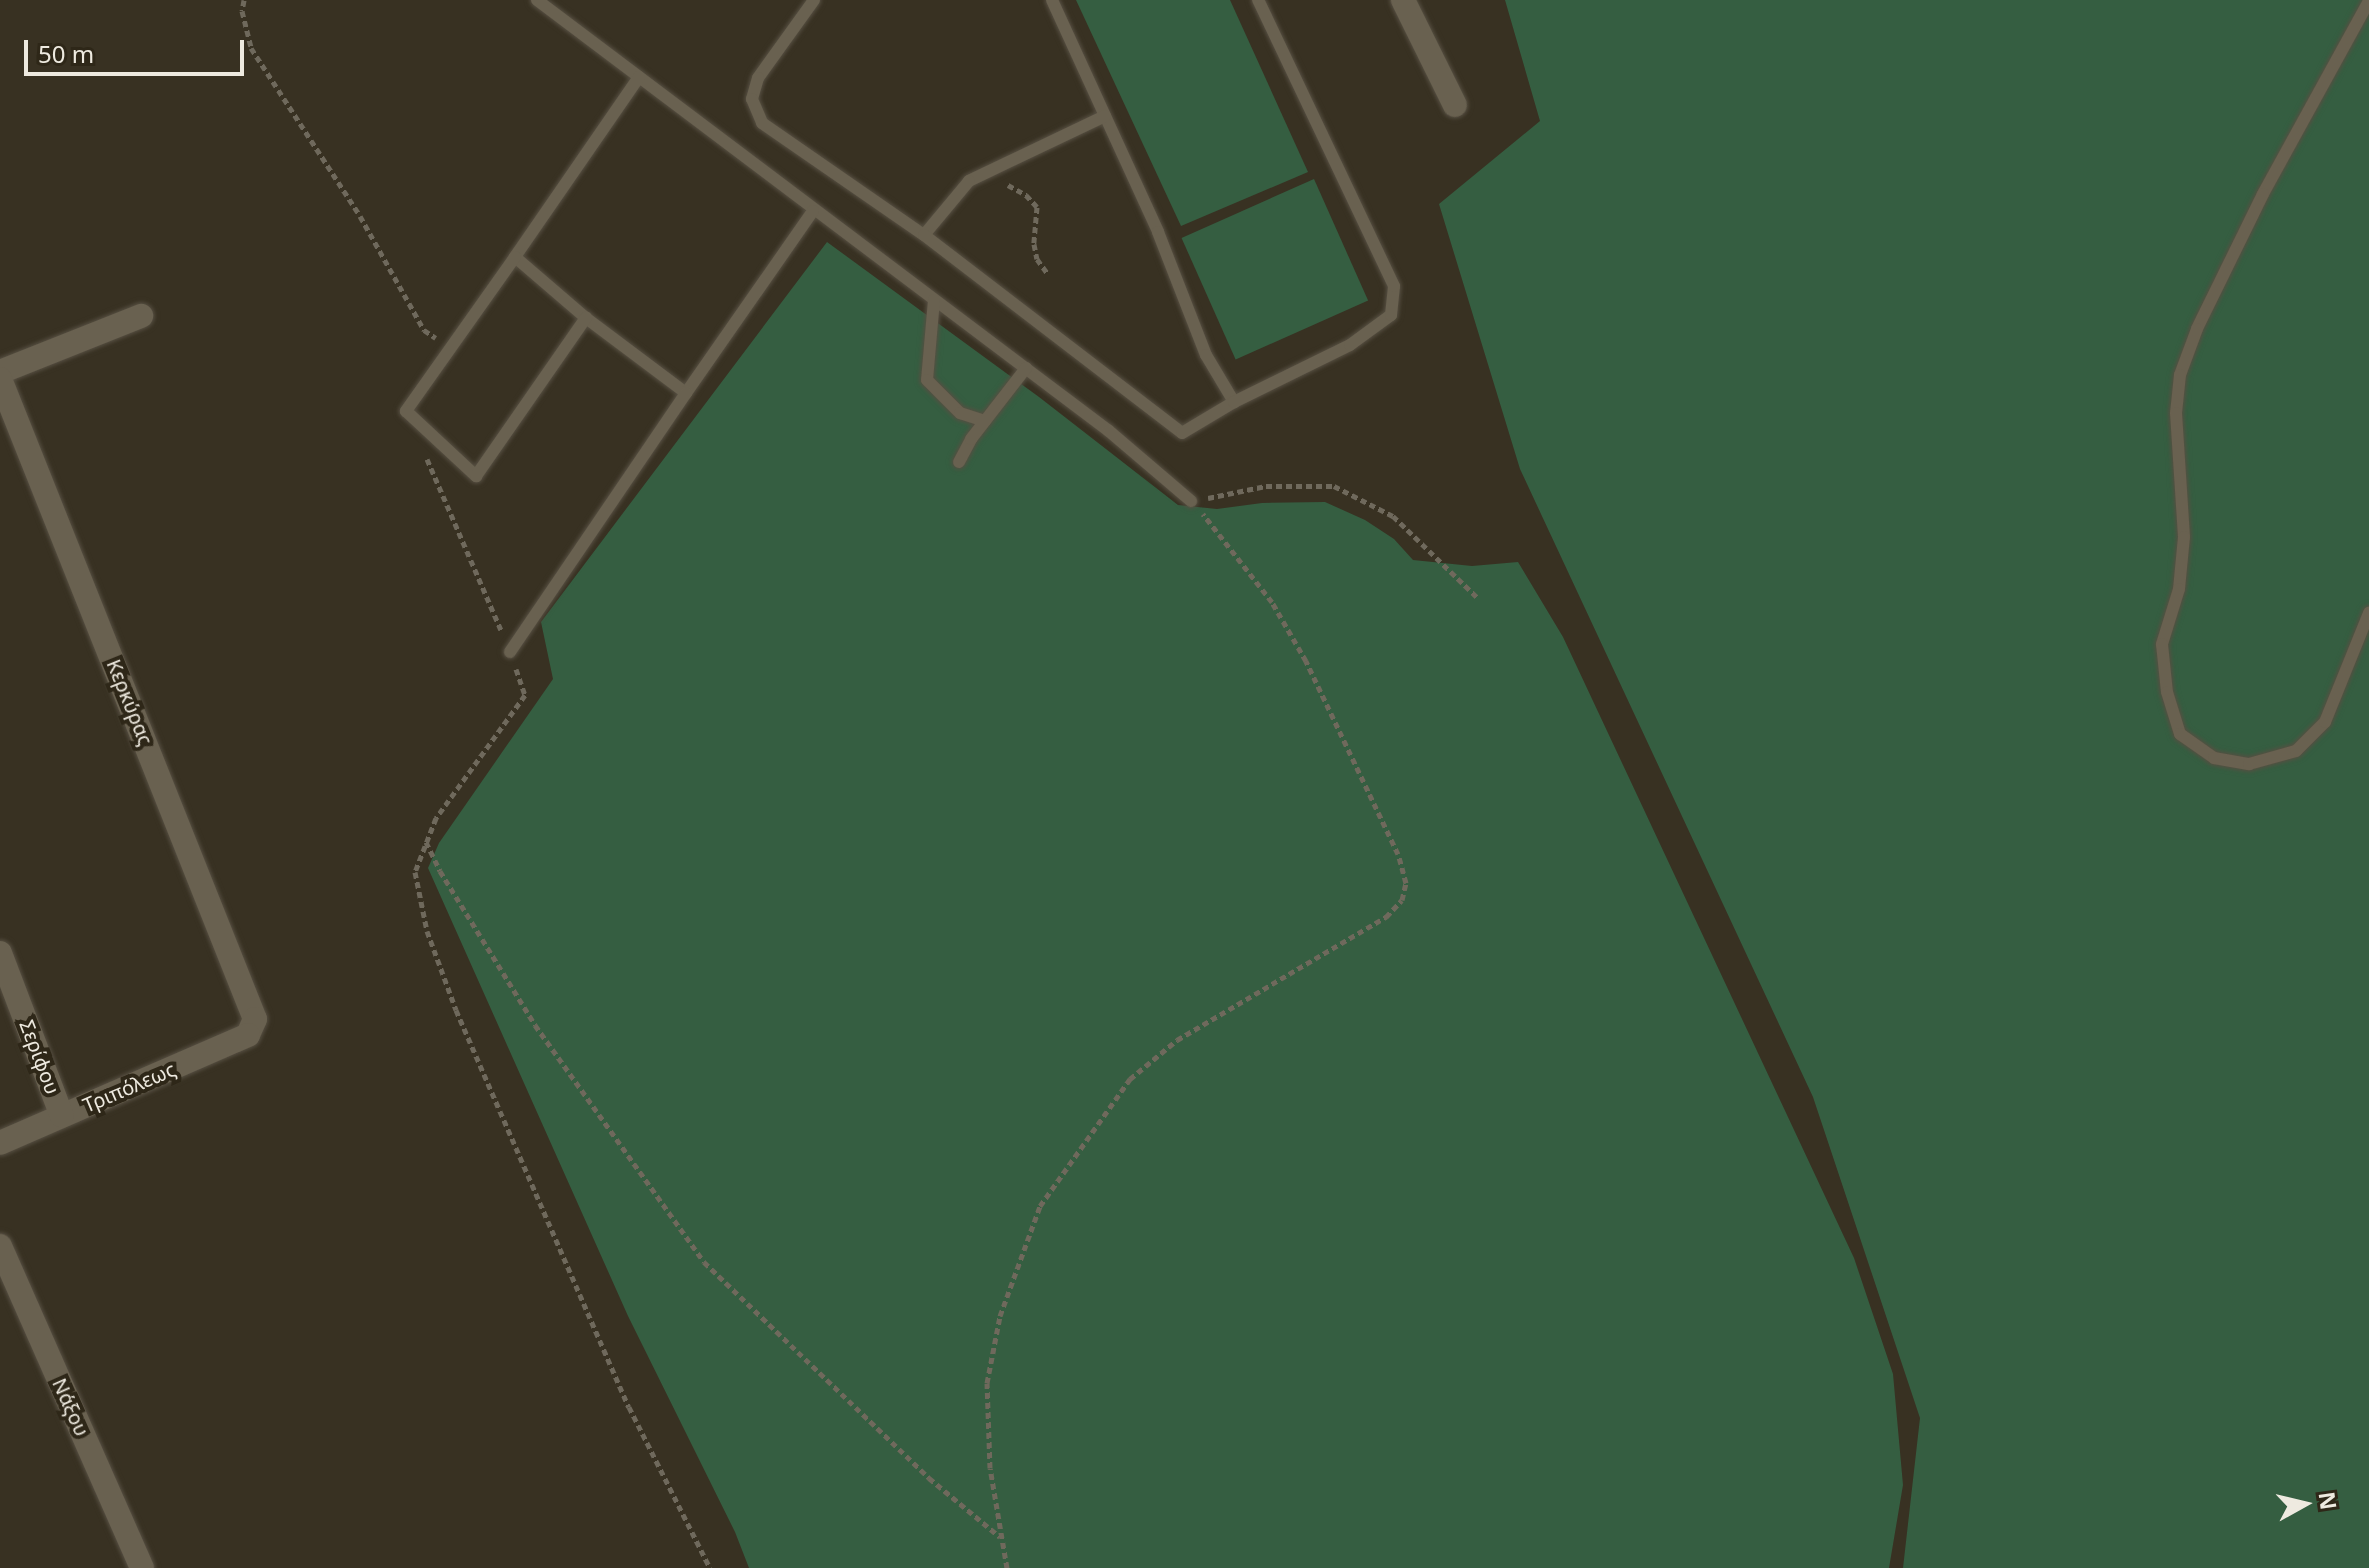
<!DOCTYPE html>
<meta charset="utf-8">
<style>
body{margin:0}
#map{position:relative;width:2369px;height:1568px;overflow:hidden;background:#383122;font-family:"Noto Sans",sans-serif}
div>[style]{position:absolute}
.green>*{inset:0;background:#355e41;transform-origin:0 0}
.path>*{height:5px;margin-top:-2.5px;transform-origin:0;background:repeating-linear-gradient(90deg,#6f695c 0 6px,transparent 0 10px)}
.roads{filter:drop-shadow(0 0 2px #564f42) drop-shadow(0 0 2px #564f42)}
.lane>*{height:12px;margin:-6px;padding:0 6px;transform-origin:6px;border-radius:6px;background:#696150}
.street>*{height:24px;margin:-12px;padding:0 12px;transform-origin:12px;border-radius:12px;background:#696150}
span{translate:-50% -50%;white-space:nowrap;text-align:center;line-height:1.15;-webkit-text-stroke:8px #2e2718;paint-order:stroke}
.street-label{font-size:20px;color:#eeeae0}
.north{position:absolute;left:2265px;top:1464px;width:80px;height:80px;-webkit-text-stroke:6px #2e2718;paint-order:stroke;rotate:82deg;font-size:22px;font-weight:700;line-height:32px;text-align:center;color:#eeeae0}
.north::after{content:'';display:block;margin:auto;width:28px;height:36px;background:#eeeae0;clip-path:polygon(50% 0,100% 100%,50% 72%,0 100%)}
.scale{position:absolute;left:24px;top:40px;width:220px;height:36px;box-sizing:border-box;border:4px solid #eeeae0;border-top:0;padding-left:10px;font-size:24px;line-height:28px;white-space:nowrap;color:#eeeae0;-webkit-text-stroke:6px #2e2718;paint-order:stroke}
</style>
<div id="map">
<div class="green">
<div style="clip-path:polygon(1076px 0,1230px 0,1308px 172px,1181px 226px)"></div>
<div style="clip-path:polygon(1505px 0,2369px 0,2369px 1568px,1903px 1568px,1920px 1418px,1813px 1097px,1520px 469px,1439px 204px,1540px 121px)"></div>
<div style="left:1314px;top:179px;width:133px;height:145px;rotate:66deg"></div>
<div style="clip-path:polygon(827px 242px,1039px 397px,1178px 505px,1217px 509px,1262px 503px,1325px 502px,1365px 520px,1394px 539px,1413px 560px,1472px 566px,1518px 562px,1563px 637px,1854px 1258px,1893px 1374px,1903px 1485px,1889px 1568px,749px 1568px,735px 1532px,628px 1316px,428px 868px,439px 843px,553px 679px,541px 622px)"></div>
</div>
<div class="path">
<div style="left:244px;top:0;width:11px;rotate:100deg"></div>
<div style="left:242px;top:11px;width:38px;rotate:76deg"></div>
<div style="left:251px;top:48px;width:200px;rotate:57deg"></div>
<div style="left:360px;top:216px;width:131px;rotate:60.7deg"></div>
<div style="left:424px;top:330px;width:14px;rotate:34deg"></div>
<div style="left:1008px;top:185px;width:21px;rotate:29deg"></div>
<div style="left:1026px;top:195px;width:16px;rotate:47deg"></div>
<div style="left:1037px;top:207px;width:37px;rotate:95deg"></div>
<div style="left:1034px;top:244px;width:15px;rotate:79deg"></div>
<div style="left:1037px;top:259px;width:17px;rotate:54deg"></div>
<div style="left:427px;top:459px;width:186px;rotate:66.6deg"></div>
<div style="left:1208px;top:498px;width:59px;rotate:-11.7deg"></div>
<div style="left:1266px;top:486px;width:68px"></div>
<div style="left:1334px;top:486px;width:66px;rotate:27deg"></div>
<div style="left:1393px;top:516px;width:118px;rotate:44deg"></div>
<div style="left:516px;top:669px;width:28px;rotate:71deg"></div>
<div style="left:525px;top:695px;width:152px;rotate:125.9deg"></div>
<div style="left:436px;top:818px;width:58px;rotate:111.3deg"></div>
<div style="left:415px;top:872px;width:60px;rotate:78.5deg"></div>
<div style="left:427px;top:931px;width:84px;rotate:69.8deg"></div>
<div style="left:456px;top:1010px;width:433px;rotate:66.5deg"></div>
<div style="left:629px;top:1407px;width:180px;rotate:63.3deg"></div>
<div style="left:426px;top:842px;width:32px;rotate:64deg"></div>
<div style="left:440px;top:871px;width:181px;rotate:58.3deg"></div>
<div style="left:535px;top:1025px;width:291px;rotate:54.5deg"></div>
<div style="left:704px;top:1262px;width:312px;rotate:43.8deg"></div>
<div style="left:929px;top:1478px;width:92px;rotate:39.7deg"></div>
<div style="left:1007px;top:1568px;width:101px;rotate:-99.6deg"></div>
<div style="left:990px;top:1468px;width:85px;rotate:-92deg"></div>
<div style="left:987px;top:1383px;width:68px;rotate:-79deg"></div>
<div style="left:1000px;top:1316px;width:117px;rotate:-70deg"></div>
<div style="left:1040px;top:1206px;width:156px;rotate:-54.7deg"></div>
<div style="left:1130px;top:1079px;width:61px;rotate:-39.7deg"></div>
<div style="left:1177px;top:1040px;width:243px;rotate:-30.5deg"></div>
<div style="left:1386px;top:917px;width:23px;rotate:-47deg"></div>
<div style="left:1402px;top:900px;width:17px;rotate:-77deg"></div>
<div style="left:1406px;top:883px;width:30px;rotate:-105deg"></div>
<div style="left:1398px;top:854px;width:214px;rotate:-115.5deg"></div>
<div style="left:1306px;top:661px;width:68px;rotate:-120deg"></div>
<div style="left:1272px;top:602px;width:112px;rotate:-128.1deg"></div>
</div>
<div class="roads">
<div class="lane">
<div style="left:537px;top:0;width:716px;rotate:37deg"></div>
<div style="left:1109px;top:431px;width:108px;rotate:40.5deg"></div>
<div style="left:814px;top:0;width:96px;rotate:125.7deg"></div>
<div style="left:758px;top:78px;width:22px;rotate:106deg"></div>
<div style="left:752px;top:99px;width:26px;rotate:67deg"></div>
<div style="left:762px;top:123px;width:197px;rotate:34.7deg"></div>
<div style="left:1052px;top:0;width:255px;rotate:65.4deg"></div>
<div style="left:1158px;top:232px;width:132px;rotate:68.7deg"></div>
<div style="left:1206px;top:355px;width:55px;rotate:59.2deg"></div>
<div style="left:2369px;top:1px;width:220px;rotate:118.8deg"></div>
<div style="left:2263px;top:194px;width:150px;rotate:116.1deg"></div>
<div style="left:2197px;top:329px;width:49px;rotate:110.3deg"></div>
<div style="left:2180px;top:375px;width:38px;rotate:96deg"></div>
<div style="left:2176px;top:413px;width:124px;rotate:86.3deg"></div>
<div style="left:2184px;top:537px;width:52px;rotate:95.5deg"></div>
<div style="left:2179px;top:589px;width:58px;rotate:107.2deg"></div>
<div style="left:2162px;top:644px;width:48px;rotate:84.1deg"></div>
<div style="left:2167px;top:692px;width:44px;rotate:72.8deg"></div>
<div style="left:2180px;top:734px;width:42px;rotate:35.2deg"></div>
<div style="left:2214px;top:758px;width:36px;rotate:10deg"></div>
<div style="left:2249px;top:764px;width:49px;rotate:-15.5deg"></div>
<div style="left:2296px;top:751px;width:41px;rotate:-45deg"></div>
<div style="left:2325px;top:722px;width:118px;rotate:-68deg"></div>
<div style="left:639px;top:77px;width:219px;rotate:124.6deg"></div>
<div style="left:515px;top:257px;width:94px;rotate:40.7deg"></div>
<div style="left:586px;top:318px;width:125px;rotate:36.9deg"></div>
<div style="left:686px;top:393px;width:222px;rotate:-55.1deg"></div>
<div style="left:1105px;top:116px;width:151px;rotate:154.5deg"></div>
<div style="left:969px;top:181px;width:70px;rotate:129.8deg"></div>
<div style="left:924px;top:235px;width:325px;rotate:37.5deg"></div>
<div style="left:1182px;top:433px;width:61px;rotate:-30.8deg"></div>
<div style="left:1234px;top:402px;width:129px;rotate:-26.2deg"></div>
<div style="left:1350px;top:345px;width:51px;rotate:-36.2deg"></div>
<div style="left:1391px;top:315px;width:29px;rotate:-84deg"></div>
<div style="left:1394px;top:286px;width:317px;rotate:-115.4deg"></div>
<div style="left:515px;top:257px;width:189px;rotate:125.3deg"></div>
<div style="left:406px;top:411px;width:96px;rotate:42.9deg"></div>
<div style="left:476px;top:476px;width:193px;rotate:-55.2deg"></div>
<div style="left:934px;top:300px;width:80px;rotate:95deg"></div>
<div style="left:927px;top:380px;width:47px;rotate:45deg"></div>
<div style="left:960px;top:413px;width:26px;rotate:18deg"></div>
<div style="left:959px;top:462px;width:26px;rotate:-62deg"></div>
<div style="left:971px;top:439px;width:90px;rotate:-52.2deg"></div>
<div style="left:510px;top:652px;width:313px;rotate:-55.8deg"></div>
</div>
<div class="street">
<div style="left:1403px;top:0;width:117px;rotate:63.7deg"></div>
<div style="left:0;top:372px;width:152px;rotate:-21.7deg"></div>
<div style="left:0;top:379px;width:689px;rotate:68.28deg"></div>
<div style="left:255px;top:1019px;width:17px;rotate:114deg"></div>
<div style="left:248px;top:1035px;width:270px;rotate:156.5deg"></div>
<div style="left:0;top:953px;width:174px;rotate:69.2deg"></div>
<div style="left:0;top:1246px;width:352px;rotate:66.2deg"></div>
</div>
</div>
<div class="street-label">
<span style="left:130px;top:702px;rotate:68deg">Κερκύρας</span>
<span style="left:40px;top:1057px;rotate:69deg">Σερίφου</span>
<span style="left:129px;top:1087px;rotate:-23deg">Τριπόλεως</span>
<span style="left:71px;top:1407px;rotate:66deg">Νάξου</span>
</div>
<div class="north">N</div>
<div class="scale">50 m</div>
</div>
